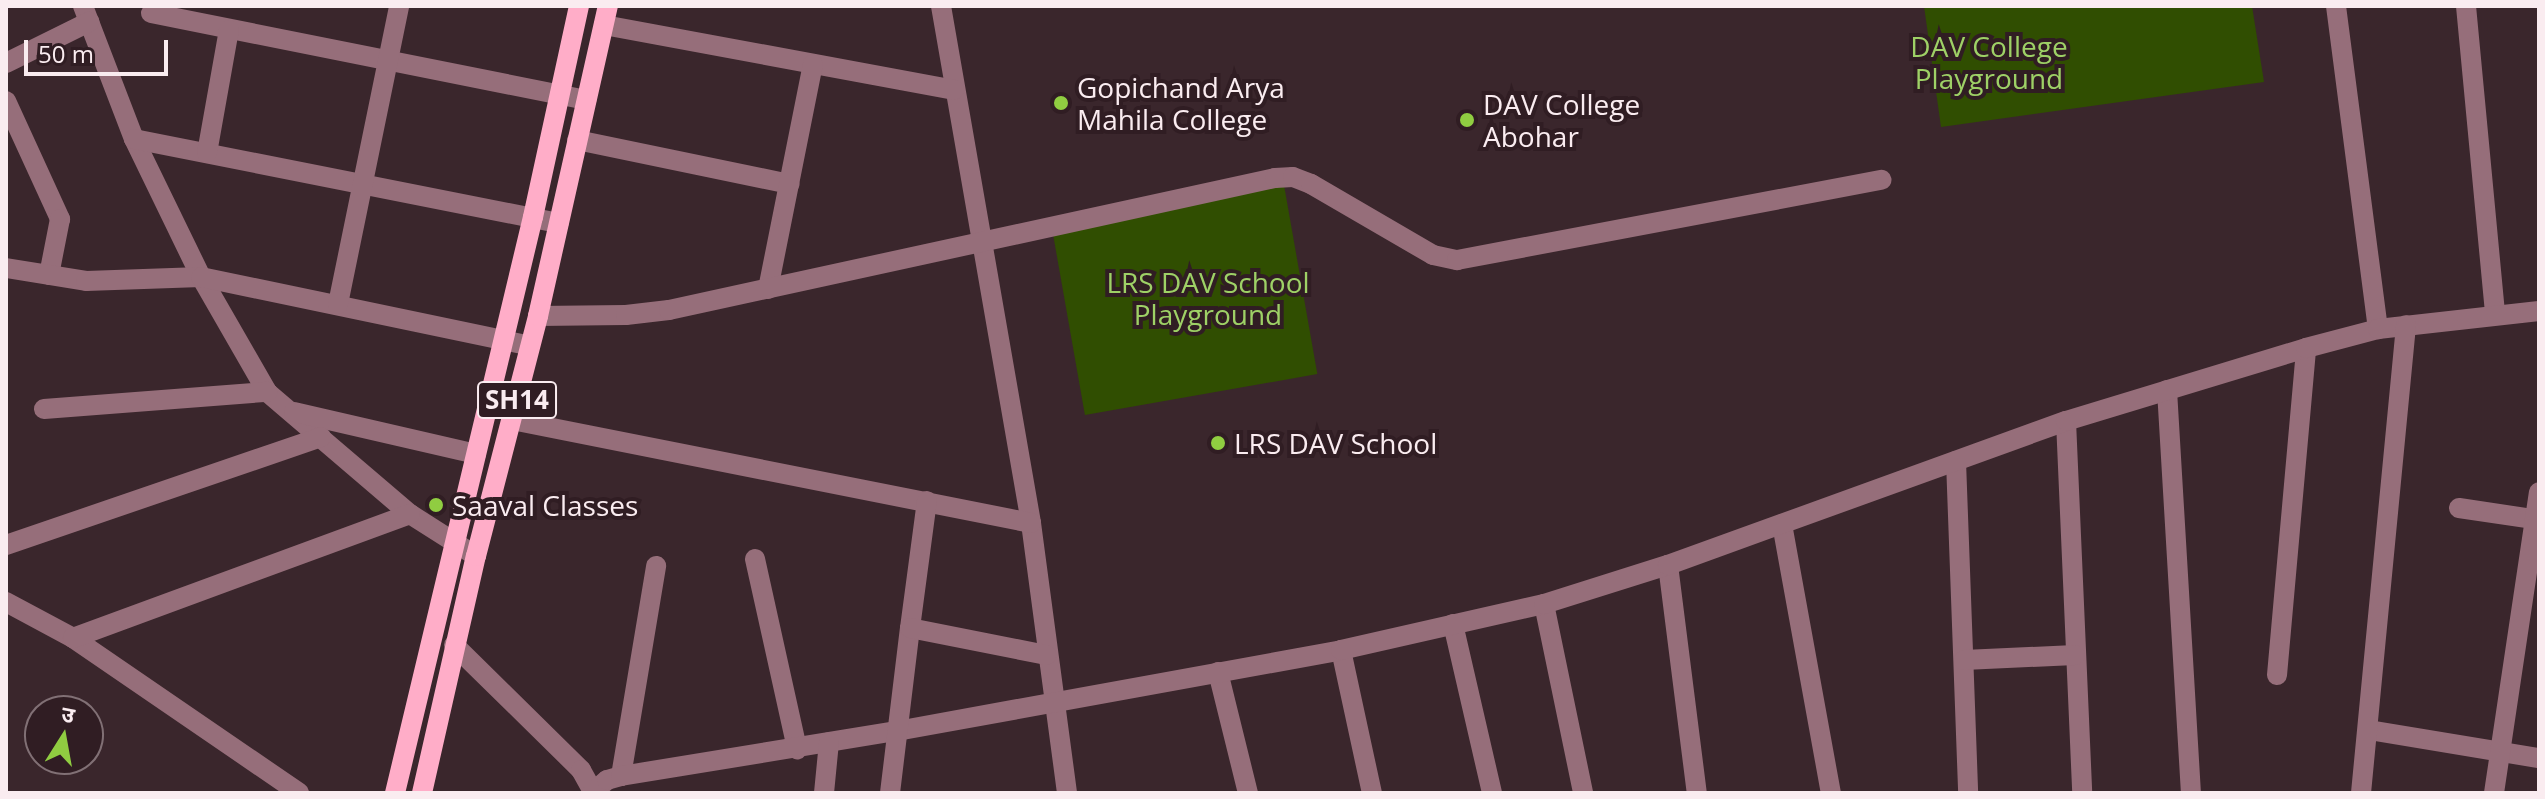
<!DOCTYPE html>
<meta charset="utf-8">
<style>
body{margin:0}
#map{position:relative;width:2545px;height:799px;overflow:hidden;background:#3a262c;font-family:"Open Sans","Noto Sans Devanagari",sans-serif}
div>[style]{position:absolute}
.green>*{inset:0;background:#304e01;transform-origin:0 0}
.minor>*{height:20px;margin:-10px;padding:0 10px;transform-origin:10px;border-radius:10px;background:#966e7a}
.major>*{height:20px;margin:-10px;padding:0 10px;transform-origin:10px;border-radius:10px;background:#ffadc8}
.dots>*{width:22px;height:22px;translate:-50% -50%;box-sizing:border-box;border:4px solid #301d23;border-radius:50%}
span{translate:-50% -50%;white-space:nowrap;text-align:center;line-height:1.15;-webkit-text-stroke:8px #301d23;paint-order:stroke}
.shield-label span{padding:2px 6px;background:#301d23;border:2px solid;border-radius:6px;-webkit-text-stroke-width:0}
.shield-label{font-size:26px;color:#faecf0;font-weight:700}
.park-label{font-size:28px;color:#9ed166}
.poi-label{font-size:28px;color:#faecf0}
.left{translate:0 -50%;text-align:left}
.frame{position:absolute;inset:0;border:8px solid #faecf0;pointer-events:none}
.north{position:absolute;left:24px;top:695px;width:80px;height:80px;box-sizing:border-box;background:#301d23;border:2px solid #817075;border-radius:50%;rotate:11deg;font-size:22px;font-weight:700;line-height:32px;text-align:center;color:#faecf0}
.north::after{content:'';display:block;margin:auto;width:28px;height:36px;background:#90cd41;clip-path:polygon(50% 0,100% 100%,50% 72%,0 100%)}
.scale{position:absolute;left:24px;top:40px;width:144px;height:36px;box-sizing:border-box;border:4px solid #faecf0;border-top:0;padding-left:10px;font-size:24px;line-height:28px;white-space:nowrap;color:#faecf0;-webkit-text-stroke:6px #301d23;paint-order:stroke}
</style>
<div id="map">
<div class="green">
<div style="clip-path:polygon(1924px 6px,2252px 6px,2264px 82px,1941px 127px)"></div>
<div style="left:1284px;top:185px;width:192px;height:236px;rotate:80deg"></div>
</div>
<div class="minor">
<div style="left:83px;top:6px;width:142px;rotate:69deg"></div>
<div style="left:134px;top:139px;width:153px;rotate:64.1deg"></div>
<div style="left:201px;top:277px;width:133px;rotate:60.1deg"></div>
<div style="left:267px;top:392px;width:188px;rotate:40.5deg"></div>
<div style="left:410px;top:514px;width:78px;rotate:32.5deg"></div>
<div style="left:941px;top:6px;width:525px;rotate:80.12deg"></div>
<div style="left:1031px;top:523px;width:272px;rotate:82.4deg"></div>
<div style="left:2336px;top:6px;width:326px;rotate:82.6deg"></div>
<div style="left:2466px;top:6px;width:308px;rotate:84.6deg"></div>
<div style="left:151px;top:13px;width:444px;rotate:11.3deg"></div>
<div style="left:604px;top:25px;width:356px;rotate:10.5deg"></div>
<div style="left:6px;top:63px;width:93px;rotate:-26.3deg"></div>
<div style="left:6px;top:101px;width:130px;rotate:65.4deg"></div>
<div style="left:60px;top:219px;width:57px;rotate:101.1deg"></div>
<div style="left:134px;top:139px;width:433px;rotate:11.2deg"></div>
<div style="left:577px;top:140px;width:217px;rotate:11.7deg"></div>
<div style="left:207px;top:153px;width:125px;rotate:-79.9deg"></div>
<div style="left:6px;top:268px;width:81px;rotate:9.2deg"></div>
<div style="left:86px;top:281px;width:115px;rotate:-2deg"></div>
<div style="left:201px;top:277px;width:336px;rotate:11.8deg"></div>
<div style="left:768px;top:289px;width:229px;rotate:-78.7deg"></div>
<div style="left:338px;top:304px;width:304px;rotate:-78.4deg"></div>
<div style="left:538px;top:316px;width:88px;rotate:-0.7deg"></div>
<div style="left:626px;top:315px;width:43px;rotate:-6.6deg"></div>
<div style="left:669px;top:310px;width:620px;rotate:-12.29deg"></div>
<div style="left:1275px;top:178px;width:18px;rotate:-3deg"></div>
<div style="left:1293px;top:177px;width:19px;rotate:21deg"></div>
<div style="left:1311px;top:184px;width:141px;rotate:30.2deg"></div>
<div style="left:1433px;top:255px;width:25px;rotate:12deg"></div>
<div style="left:1457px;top:260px;width:432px;rotate:-10.7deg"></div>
<div style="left:2167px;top:390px;width:404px;rotate:86.6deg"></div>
<div style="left:44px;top:409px;width:224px;rotate:-4.4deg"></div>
<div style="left:294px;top:412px;width:187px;rotate:13deg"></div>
<div style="left:512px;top:420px;width:529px;rotate:11.22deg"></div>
<div style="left:2066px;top:421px;width:372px;rotate:87.5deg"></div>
<div style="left:1956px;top:461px;width:332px;rotate:87.9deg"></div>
<div style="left:2459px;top:508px;width:81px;rotate:8.5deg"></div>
<div style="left:1782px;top:524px;width:273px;rotate:79.7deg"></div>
<div style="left:6px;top:545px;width:333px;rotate:-18.9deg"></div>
<div style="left:755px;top:559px;width:195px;rotate:77.5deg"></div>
<div style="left:1668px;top:565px;width:230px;rotate:82.8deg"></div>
<div style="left:6px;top:602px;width:76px;rotate:28.2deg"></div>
<div style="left:73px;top:638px;width:274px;rotate:34.4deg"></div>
<div style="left:1544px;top:604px;width:193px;rotate:78.3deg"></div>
<div style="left:1453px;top:624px;width:173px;rotate:77deg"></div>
<div style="left:910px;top:628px;width:128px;rotate:-82.4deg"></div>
<div style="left:73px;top:638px;width:359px;rotate:-20.2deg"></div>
<div style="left:454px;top:645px;width:178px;rotate:44.5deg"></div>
<div style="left:581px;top:770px;width:26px;rotate:61deg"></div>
<div style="left:1341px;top:650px;width:146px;rotate:77.8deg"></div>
<div style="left:1964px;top:660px;width:111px;rotate:-2.6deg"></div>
<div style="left:1218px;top:672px;width:125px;rotate:76.1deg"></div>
<div style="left:2277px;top:675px;width:328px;rotate:-84.9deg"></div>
<div style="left:2369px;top:730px;width:172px;rotate:9.4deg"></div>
<div style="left:621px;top:776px;width:213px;rotate:-80.5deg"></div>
<div style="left:592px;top:793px;width:20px;rotate:-41deg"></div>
<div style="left:607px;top:780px;width:15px;rotate:-16deg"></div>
<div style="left:621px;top:776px;width:280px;rotate:-9.3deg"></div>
<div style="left:897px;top:731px;width:451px;rotate:-10.3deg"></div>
<div style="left:1341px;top:650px;width:208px;rotate:-12.8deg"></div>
<div style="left:1544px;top:604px;width:130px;rotate:-17.5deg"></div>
<div style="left:1668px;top:565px;width:423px;rotate:-19.9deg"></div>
<div style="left:2066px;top:421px;width:251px;rotate:-16.9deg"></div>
<div style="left:2306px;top:348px;width:74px;rotate:-14.8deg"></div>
<div style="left:2378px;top:329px;width:162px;rotate:-6.4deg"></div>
<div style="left:824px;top:793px;width:51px;rotate:-84.4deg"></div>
<div style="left:890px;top:793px;width:166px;rotate:-83.1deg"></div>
<div style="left:910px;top:628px;width:139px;rotate:11.2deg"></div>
<div style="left:2361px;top:793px;width:470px;rotate:-84.5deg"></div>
<div style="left:2494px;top:793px;width:304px;rotate:-81.5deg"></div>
</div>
<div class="major">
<div style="left:395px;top:793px;width:592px;rotate:-76.53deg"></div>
<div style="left:533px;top:217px;width:216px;rotate:-77.7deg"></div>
<div style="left:422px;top:793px;width:243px;rotate:-77.2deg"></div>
<div style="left:476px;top:556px;width:248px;rotate:-75.5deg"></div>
<div style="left:538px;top:316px;width:318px;rotate:-77.3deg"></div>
</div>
<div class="dots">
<div style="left:1061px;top:103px;background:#90cd41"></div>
<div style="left:1467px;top:120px;background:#90cd41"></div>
<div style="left:1218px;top:443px;background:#90cd41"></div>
<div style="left:436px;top:505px;background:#90cd41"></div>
</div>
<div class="shield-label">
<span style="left:517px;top:400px">SH14</span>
</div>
<div class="park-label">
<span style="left:1989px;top:62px">DAV College<br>Playground</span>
<span style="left:1208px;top:298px">LRS DAV School<br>Playground</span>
</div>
<div class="poi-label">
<span class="left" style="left:1077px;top:103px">Gopichand Arya<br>Mahila College</span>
<span class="left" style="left:1483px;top:120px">DAV College<br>Abohar</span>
<span class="left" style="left:1234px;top:443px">LRS DAV School</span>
<span class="left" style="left:452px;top:505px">Saaval Classes</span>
</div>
<div class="frame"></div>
<div class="north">उ</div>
<div class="scale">50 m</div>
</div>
